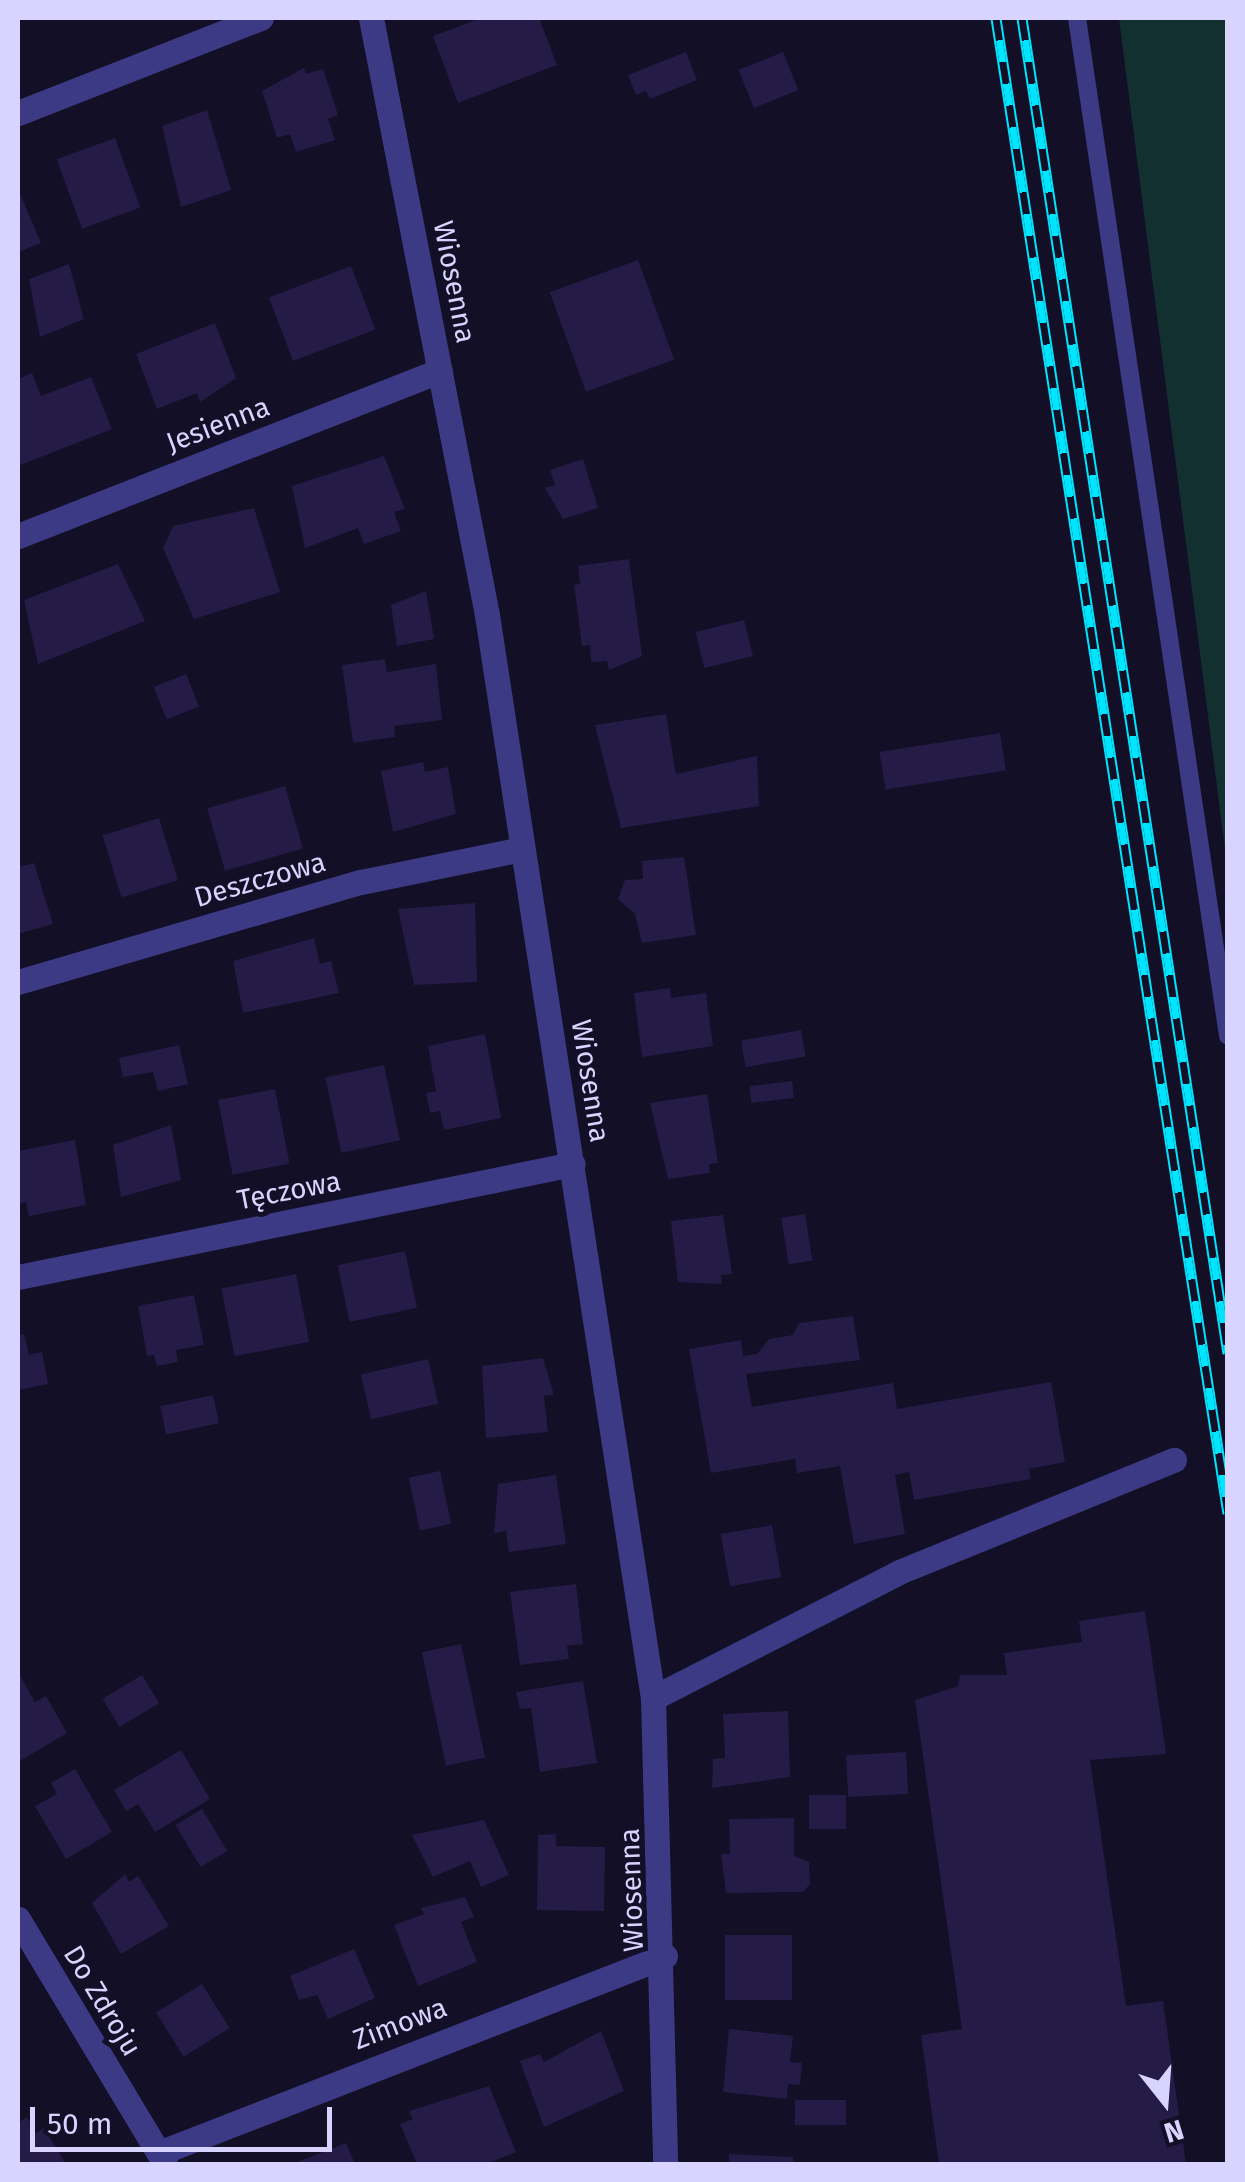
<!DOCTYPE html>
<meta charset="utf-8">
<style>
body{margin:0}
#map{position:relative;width:1245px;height:2182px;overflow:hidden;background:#130f26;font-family:"Fira Sans",sans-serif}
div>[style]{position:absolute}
.green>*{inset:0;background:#12302f}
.building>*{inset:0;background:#241b47;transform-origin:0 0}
.service>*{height:18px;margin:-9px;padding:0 9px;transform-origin:9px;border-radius:9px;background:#3d3a85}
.minor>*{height:25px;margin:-12.5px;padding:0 12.5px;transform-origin:12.5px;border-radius:12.5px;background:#3d3a85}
.rail>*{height:11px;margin-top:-5.5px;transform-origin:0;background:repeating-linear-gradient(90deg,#130f26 0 22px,#00e5ff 0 44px);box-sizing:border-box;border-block:2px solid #00e5ff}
span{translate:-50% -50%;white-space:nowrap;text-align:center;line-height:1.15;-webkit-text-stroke:10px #130f26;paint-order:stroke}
.street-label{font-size:28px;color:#d9d4ff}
.frame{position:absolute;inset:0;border:20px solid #d9d4ff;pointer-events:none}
.north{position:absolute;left:1115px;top:2052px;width:100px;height:100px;-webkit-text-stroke:8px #130f26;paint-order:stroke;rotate:163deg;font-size:28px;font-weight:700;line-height:40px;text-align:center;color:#d9d4ff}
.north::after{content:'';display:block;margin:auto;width:35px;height:45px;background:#d9d4ff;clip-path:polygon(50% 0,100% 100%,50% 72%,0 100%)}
.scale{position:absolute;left:30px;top:2107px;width:302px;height:45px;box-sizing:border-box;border:5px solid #d9d4ff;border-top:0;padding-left:12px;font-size:30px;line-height:35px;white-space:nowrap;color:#d9d4ff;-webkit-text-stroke:8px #130f26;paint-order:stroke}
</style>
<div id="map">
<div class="green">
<div style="clip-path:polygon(1119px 18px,1227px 18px,1227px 865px)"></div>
</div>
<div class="building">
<div style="clip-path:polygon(481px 18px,539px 18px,557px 65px,458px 103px,433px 36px)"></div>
<div style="clip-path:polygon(686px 52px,697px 80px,650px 99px,646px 91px,636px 95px,628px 75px)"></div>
<div style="left:783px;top:52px;width:41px;height:48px;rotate:68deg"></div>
<div style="clip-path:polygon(304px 68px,306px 74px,323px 69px,338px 115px,328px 119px,335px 140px,296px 152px,290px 134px,277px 138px,262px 91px)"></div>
<div style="clip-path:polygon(207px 110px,231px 190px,181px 207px,162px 126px)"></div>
<div style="left:115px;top:138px;width:74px;height:62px;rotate:70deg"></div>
<div style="clip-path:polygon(18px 189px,41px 243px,18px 252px)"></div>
<div style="left:638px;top:260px;width:106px;height:94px;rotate:70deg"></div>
<div style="clip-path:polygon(69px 264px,84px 319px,40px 337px,29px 279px)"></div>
<div style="left:351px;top:266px;width:68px;height:88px;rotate:69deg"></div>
<div style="clip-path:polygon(215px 323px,236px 378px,200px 402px,197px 393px,157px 409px,136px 354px)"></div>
<div style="clip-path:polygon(32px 373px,41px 396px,91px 377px,112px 429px,18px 466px,18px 379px)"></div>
<div style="clip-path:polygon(384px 456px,405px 509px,394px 512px,401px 531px,364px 544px,358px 528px,305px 548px,292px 486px)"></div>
<div style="clip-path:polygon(583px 459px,598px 508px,563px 519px,545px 488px,555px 485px,550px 470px)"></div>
<div style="clip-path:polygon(254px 508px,280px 592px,194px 619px,163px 548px,173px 526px)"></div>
<div style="clip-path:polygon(629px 559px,642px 656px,609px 670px,607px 661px,591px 662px,590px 645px,582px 646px,574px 585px,580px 584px,578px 566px)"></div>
<div style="clip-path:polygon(118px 564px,145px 621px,38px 664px,24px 600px)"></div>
<div style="clip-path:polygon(426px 591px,434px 639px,397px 646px,391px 605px)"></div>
<div style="left:744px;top:620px;width:37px;height:50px;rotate:76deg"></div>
<div style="clip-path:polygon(385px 659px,387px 672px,436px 664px,442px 720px,394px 726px,395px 737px,353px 743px,342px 665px)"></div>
<div style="left:186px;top:674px;width:35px;height:35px;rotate:68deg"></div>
<div style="clip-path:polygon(666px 714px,676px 774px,757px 756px,759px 806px,621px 828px,595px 725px)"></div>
<div style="left:1000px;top:733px;width:38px;height:122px;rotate:81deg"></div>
<div style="clip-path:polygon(423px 762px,425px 772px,448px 767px,456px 814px,393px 832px,381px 771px)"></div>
<div style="left:285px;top:786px;width:65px;height:81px;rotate:74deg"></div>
<div style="left:159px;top:818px;width:65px;height:59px;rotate:73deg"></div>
<div style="clip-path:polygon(684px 857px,696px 935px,642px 943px,635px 914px,618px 899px,625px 880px,643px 879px,642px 861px)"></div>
<div style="clip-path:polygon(34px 863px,53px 924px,18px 934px,18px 867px)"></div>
<div style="clip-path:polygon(475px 903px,477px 982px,414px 985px,398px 909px)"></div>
<div style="clip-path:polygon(314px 938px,320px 964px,331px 961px,339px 993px,243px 1013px,233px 961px)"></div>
<div style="clip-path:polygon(670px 988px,671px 998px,706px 993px,713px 1046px,642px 1057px,634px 993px)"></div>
<div style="left:801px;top:1030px;width:27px;height:61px;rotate:80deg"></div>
<div style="clip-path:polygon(485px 1034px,501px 1118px,444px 1130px,440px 1111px,430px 1113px,426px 1093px,436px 1091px,428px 1046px)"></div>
<div style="clip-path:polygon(179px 1045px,188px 1084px,158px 1091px,153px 1072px,123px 1077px,119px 1058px)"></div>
<div style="left:384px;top:1065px;width:77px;height:60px;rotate:78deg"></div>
<div style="left:792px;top:1081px;width:17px;height:43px;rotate:83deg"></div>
<div style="left:275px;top:1089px;width:76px;height:58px;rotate:79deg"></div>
<div style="clip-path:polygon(707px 1094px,718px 1163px,709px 1164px,710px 1173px,668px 1179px,650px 1103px)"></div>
<div style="clip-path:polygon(171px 1125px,181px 1180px,121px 1197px,113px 1145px)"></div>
<div style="clip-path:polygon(75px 1140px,86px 1205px,29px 1216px,26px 1202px,18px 1204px,18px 1151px)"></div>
<div style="left:805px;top:1214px;width:47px;height:24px;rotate:81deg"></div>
<div style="clip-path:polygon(723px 1215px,732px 1274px,721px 1275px,722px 1284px,678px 1282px,671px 1221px)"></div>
<div style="left:405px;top:1251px;width:58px;height:69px;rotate:78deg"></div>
<div style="left:296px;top:1274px;width:69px;height:76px;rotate:79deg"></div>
<div style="clip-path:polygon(194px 1295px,204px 1345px,176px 1350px,178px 1362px,157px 1366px,154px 1355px,147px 1356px,138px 1306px)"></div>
<div style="clip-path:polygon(853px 1316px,860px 1360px,746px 1374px,752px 1407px,893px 1383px,897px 1409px,1051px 1382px,1065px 1462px,1029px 1469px,1031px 1479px,914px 1500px,909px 1472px,895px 1475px,905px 1534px,854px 1544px,840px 1466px,797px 1473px,795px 1459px,711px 1473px,689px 1349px,741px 1340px,743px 1356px,757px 1354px,769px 1339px,793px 1335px,799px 1323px)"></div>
<div style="clip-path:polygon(24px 1334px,29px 1355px,42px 1352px,48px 1384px,18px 1390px,18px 1335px)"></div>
<div style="clip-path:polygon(543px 1358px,554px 1395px,544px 1396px,548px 1432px,486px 1438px,482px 1366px)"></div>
<div style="left:428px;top:1359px;width:46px;height:69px;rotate:77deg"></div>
<div style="left:213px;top:1395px;width:29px;height:54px;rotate:78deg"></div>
<div style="left:440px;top:1471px;width:54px;height:32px;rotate:78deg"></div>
<div style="clip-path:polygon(556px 1475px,566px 1544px,509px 1552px,506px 1531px,494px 1533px,498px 1484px)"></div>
<div style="left:772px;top:1525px;width:53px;height:52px;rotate:80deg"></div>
<div style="clip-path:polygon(576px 1584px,583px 1644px,567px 1646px,569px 1659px,520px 1665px,510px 1592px)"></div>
<div style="clip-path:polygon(1145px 1611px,1166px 1754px,1090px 1760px,1126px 2006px,1163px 2001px,1186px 2164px,939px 2164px,921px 2035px,962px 2029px,915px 1700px,958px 1686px,960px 1675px,1007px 1675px,1004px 1653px,1082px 1642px,1079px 1621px)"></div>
<div style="left:461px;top:1644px;width:116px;height:40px;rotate:78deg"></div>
<div style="clip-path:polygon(18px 1672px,35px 1702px,46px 1696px,67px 1733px,18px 1762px)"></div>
<div style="left:142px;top:1675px;width:33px;height:46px;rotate:59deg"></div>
<div style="clip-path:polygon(583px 1681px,597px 1763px,540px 1772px,531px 1708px,520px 1709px,516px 1692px)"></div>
<div style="clip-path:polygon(788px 1711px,790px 1777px,712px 1788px,713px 1759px,725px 1758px,723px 1714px)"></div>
<div style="clip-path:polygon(181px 1750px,210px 1799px,155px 1832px,138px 1804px,126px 1811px,114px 1790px)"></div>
<div style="left:906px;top:1752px;width:42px;height:60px;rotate:87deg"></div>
<div style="clip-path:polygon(75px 1769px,112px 1832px,66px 1859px,35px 1806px,57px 1794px,51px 1783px)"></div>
<div style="left:846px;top:1795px;width:34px;height:37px;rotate:90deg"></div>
<div style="left:202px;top:1809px;width:49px;height:31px;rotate:59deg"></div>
<div style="clip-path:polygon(794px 1818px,794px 1856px,809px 1862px,810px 1884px,803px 1892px,726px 1893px,721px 1854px,730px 1854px,729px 1819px)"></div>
<div style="clip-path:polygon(484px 1820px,509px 1875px,481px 1887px,470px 1861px,433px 1877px,412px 1835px)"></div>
<div style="clip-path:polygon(556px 1834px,556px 1846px,605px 1847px,604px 1911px,537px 1910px,538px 1835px)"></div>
<div style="clip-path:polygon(125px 1874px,129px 1882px,138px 1876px,169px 1926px,121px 1954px,92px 1903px)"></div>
<div style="clip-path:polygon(465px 1897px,474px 1917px,461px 1922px,477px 1962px,418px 1986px,394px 1925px,424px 1914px,421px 1908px)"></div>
<div style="left:792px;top:1935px;width:65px;height:67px;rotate:90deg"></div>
<div style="clip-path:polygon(354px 1949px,375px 1998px,328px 2019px,317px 1995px,299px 2000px,290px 1976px)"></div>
<div style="left:202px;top:1984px;width:52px;height:54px;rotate:58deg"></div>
<div style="clip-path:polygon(729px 2029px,793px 2036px,790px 2062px,802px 2063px,800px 2085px,788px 2084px,787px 2099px,723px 2092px)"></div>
<div style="clip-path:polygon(601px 2031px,624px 2091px,544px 2127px,520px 2061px,540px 2054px,544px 2062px)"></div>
<div style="clip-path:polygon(489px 2086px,516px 2152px,486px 2164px,417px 2164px,400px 2124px,413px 2119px,409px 2111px)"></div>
<div style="left:795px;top:2100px;width:51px;height:25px"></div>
<div style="clip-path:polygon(27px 2117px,36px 2133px,44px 2128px,66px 2164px,18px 2164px,18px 2123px)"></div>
<div style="clip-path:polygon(346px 2143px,355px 2164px,292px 2164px)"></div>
<div style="clip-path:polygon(729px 2154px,793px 2157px,793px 2164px,729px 2164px)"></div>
</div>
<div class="service">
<div style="left:1077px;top:18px;width:1029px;rotate:81.56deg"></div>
</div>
<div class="minor">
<div style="left:371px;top:18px;width:608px;rotate:79deg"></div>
<div style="left:487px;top:615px;width:1096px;rotate:81.29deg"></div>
<div style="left:653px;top:1698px;width:466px;rotate:88.5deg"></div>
<div style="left:18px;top:113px;width:261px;rotate:-21.4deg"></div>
<div style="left:18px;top:536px;width:453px;rotate:-21.4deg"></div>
<div style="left:18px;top:982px;width:357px;rotate:-16.3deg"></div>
<div style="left:361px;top:882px;width:164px;rotate:-11.6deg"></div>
<div style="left:18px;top:1277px;width:566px;rotate:-11.51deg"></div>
<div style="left:653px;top:1698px;width:276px;rotate:-27.1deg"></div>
<div style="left:899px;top:1572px;width:297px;rotate:-22.2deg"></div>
<div style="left:18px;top:1919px;width:286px;rotate:59deg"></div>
<div style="left:159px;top:2153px;width:543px;rotate:-21.27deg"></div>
</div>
<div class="rail">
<div style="left:996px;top:18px;width:1513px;rotate:81.18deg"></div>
<div style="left:1022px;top:18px;width:1351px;rotate:81.23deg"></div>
</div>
<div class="street-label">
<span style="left:454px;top:282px;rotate:79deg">Wiosenna</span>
<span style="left:218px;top:425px;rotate:-21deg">Jesienna</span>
<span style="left:260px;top:880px;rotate:-16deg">Deszczowa</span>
<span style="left:590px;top:1081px;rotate:81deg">Wiosenna</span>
<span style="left:289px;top:1191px;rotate:-11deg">Tęczowa</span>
<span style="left:632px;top:1890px;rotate:-92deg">Wiosenna</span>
<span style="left:102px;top:2001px;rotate:59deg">Do Zdroju</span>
<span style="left:400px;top:2024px;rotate:-21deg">Zimowa</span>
</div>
<div class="frame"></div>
<div class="north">N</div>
<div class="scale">50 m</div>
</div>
